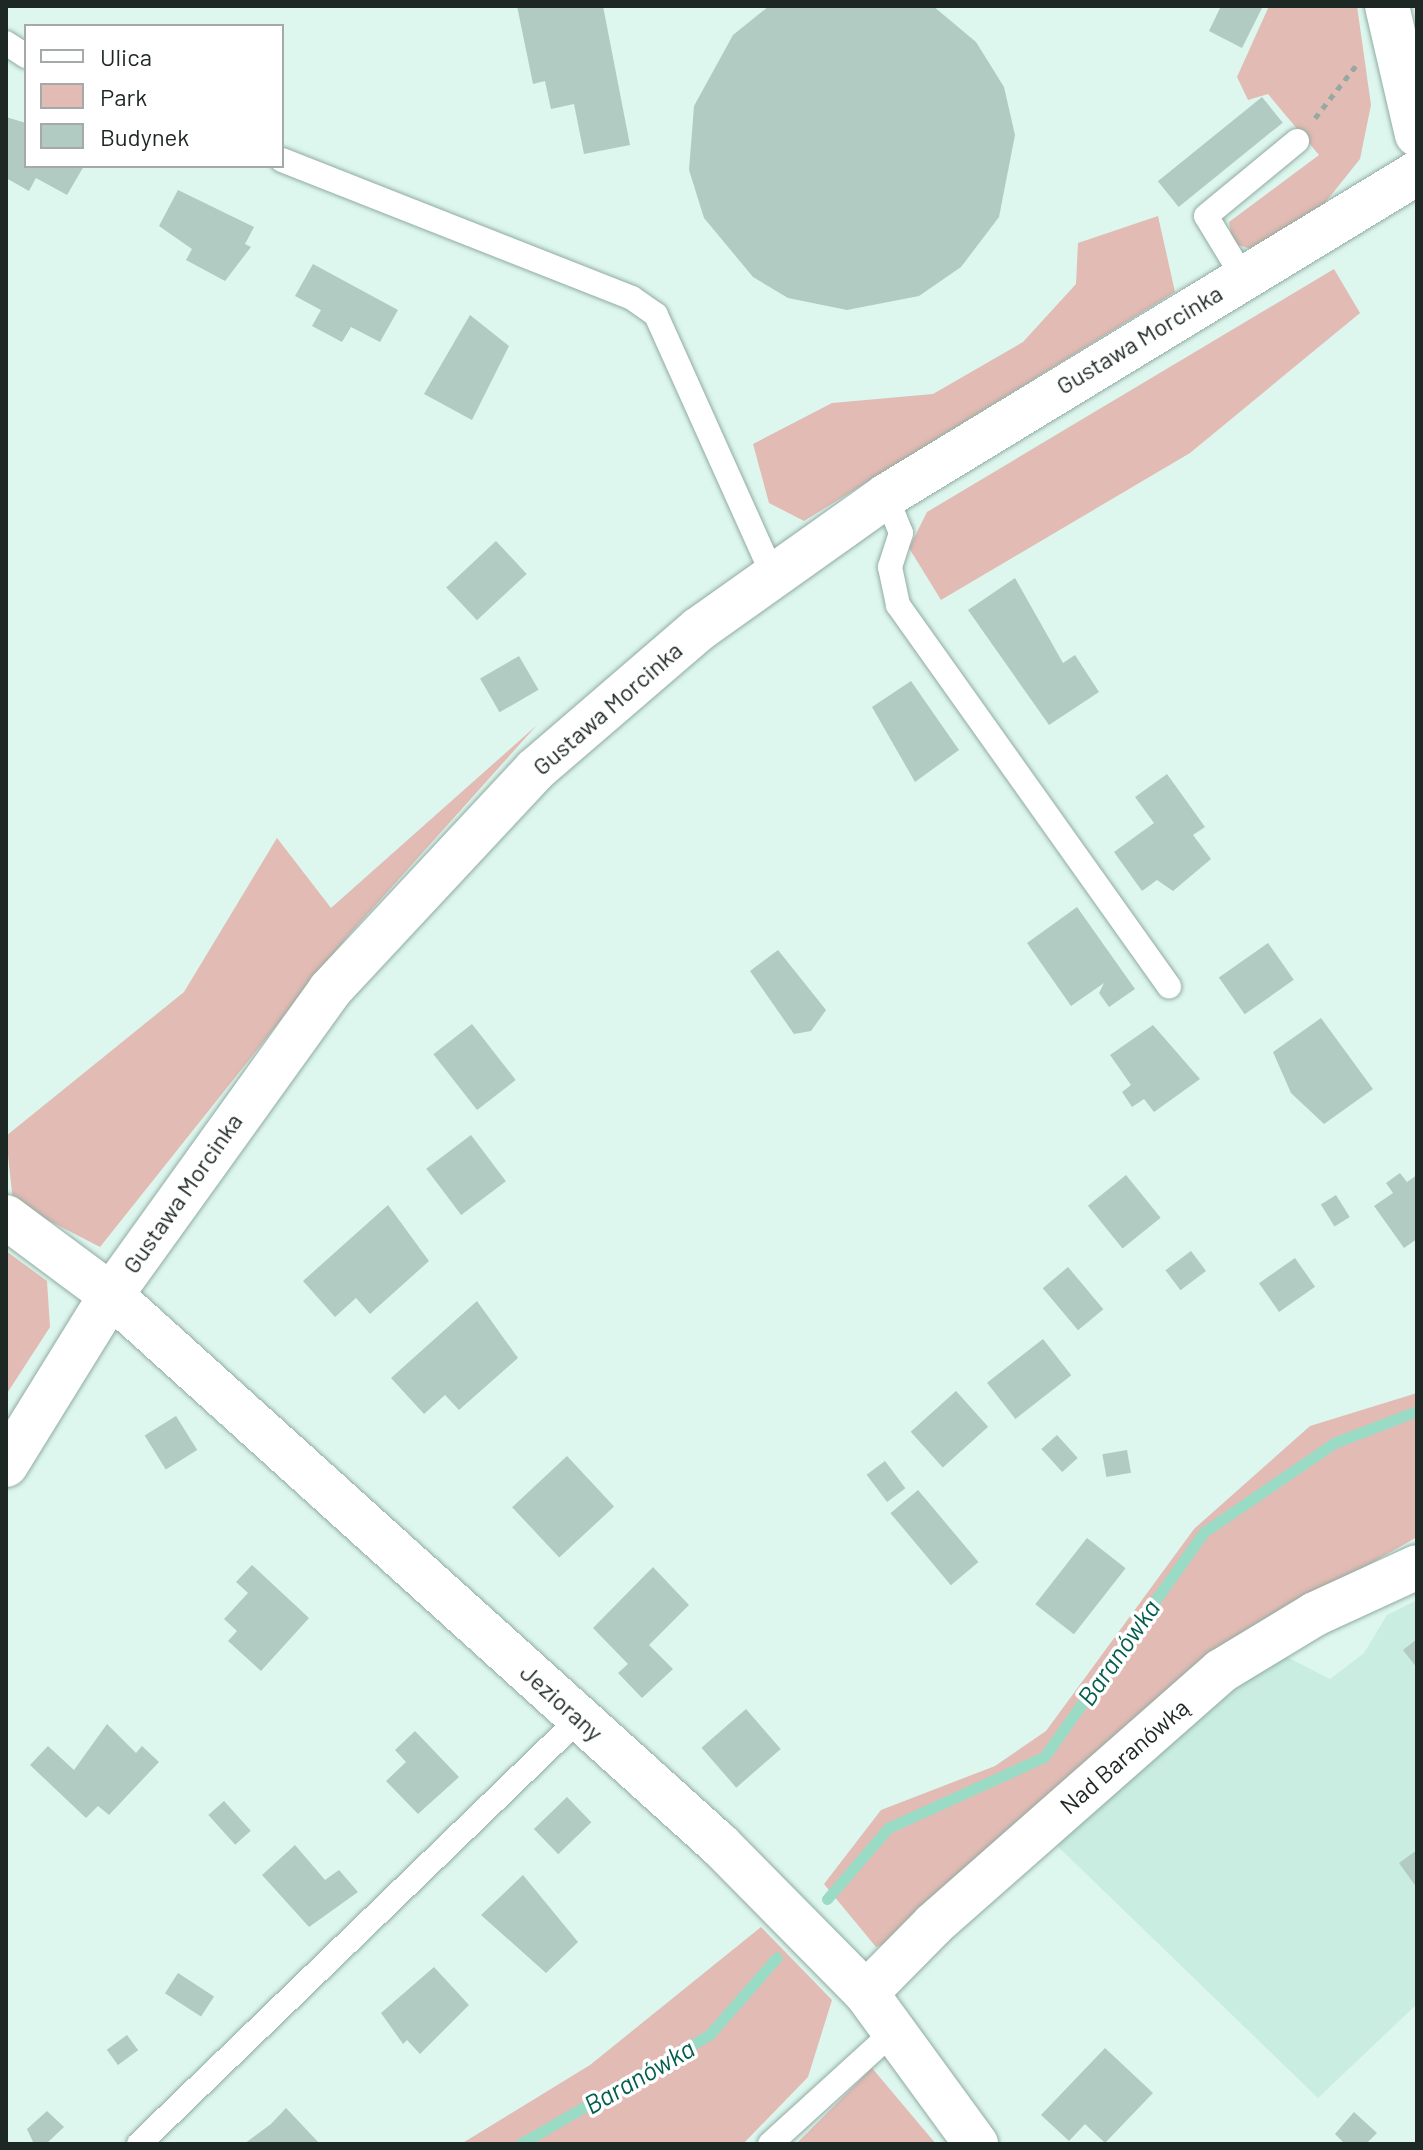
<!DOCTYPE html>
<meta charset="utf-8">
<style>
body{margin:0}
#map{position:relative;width:1423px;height:2150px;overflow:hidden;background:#ddf7ee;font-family:Barlow,sans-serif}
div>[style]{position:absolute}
.built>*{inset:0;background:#c9ede0}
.green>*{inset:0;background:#e2bbb4}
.stream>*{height:11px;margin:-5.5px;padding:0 5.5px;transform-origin:5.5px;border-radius:5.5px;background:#9adbc6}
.building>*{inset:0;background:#b1cbc2;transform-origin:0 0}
.path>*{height:5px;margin-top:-2.5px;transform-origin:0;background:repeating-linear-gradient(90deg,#95a9a2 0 6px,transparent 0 12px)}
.roads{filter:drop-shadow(0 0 2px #91aba2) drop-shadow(0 0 2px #91aba2)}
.service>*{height:24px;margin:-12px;padding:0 12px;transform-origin:12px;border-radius:12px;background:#fff}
.minor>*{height:44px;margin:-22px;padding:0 22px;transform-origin:22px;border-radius:22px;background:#fff}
.tertiary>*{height:44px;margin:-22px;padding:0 22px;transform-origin:22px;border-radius:22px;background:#fff}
span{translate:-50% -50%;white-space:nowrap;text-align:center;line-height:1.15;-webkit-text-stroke:7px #fff;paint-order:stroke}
.street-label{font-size:24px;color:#1d2724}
.water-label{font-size:26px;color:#035e4b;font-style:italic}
.frame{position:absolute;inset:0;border:8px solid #1d2724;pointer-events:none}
.legend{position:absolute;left:24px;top:24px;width:260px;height:144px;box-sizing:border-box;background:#fff;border:2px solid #a5a9a7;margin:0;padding:10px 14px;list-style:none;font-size:24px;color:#1d2724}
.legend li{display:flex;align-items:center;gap:16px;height:40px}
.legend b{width:40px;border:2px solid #a5a9a7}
</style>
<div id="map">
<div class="built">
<div style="clip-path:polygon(1417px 1600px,1417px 2004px,1318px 2098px,1047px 1836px,1281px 1654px,1330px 1679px,1364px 1653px,1387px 1615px)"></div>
</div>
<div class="green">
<div style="clip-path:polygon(1269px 6px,1357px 6px,1371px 105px,1360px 159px,1324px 204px,1252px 249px,1233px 244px,1229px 222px,1319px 155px,1268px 94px,1248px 100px,1237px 77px)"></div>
<div style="clip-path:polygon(1158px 216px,1175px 292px,804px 521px,769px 503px,753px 444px,832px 403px,933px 394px,1023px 342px,1076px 284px,1078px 243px)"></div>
<div style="clip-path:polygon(1334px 269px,1360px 313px,1190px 453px,941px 600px,909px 548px,927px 512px)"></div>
<div style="clip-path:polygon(537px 725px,347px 937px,100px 1247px,13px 1202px,6px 1136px,184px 992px,277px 838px,331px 908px)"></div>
<div style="clip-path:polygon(6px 1251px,47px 1281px,50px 1327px,6px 1395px)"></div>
<div style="clip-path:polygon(1417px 1393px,1417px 1537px,1210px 1655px,902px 1937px,876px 1947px,824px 1884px,881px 1810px,995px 1766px,1046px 1731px,1194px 1529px,1310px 1426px)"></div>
<div style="clip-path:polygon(761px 1927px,832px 2000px,808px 2077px,743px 2144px,461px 2144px,590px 2065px)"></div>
<div style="clip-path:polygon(872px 2068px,936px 2144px,796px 2144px)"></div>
</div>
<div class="stream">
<div style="left:827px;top:1899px;width:94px;rotate:-49.3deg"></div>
<div style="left:888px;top:1828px;width:171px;rotate:-24.5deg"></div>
<div style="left:1044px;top:1757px;width:276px;rotate:-54.6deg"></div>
<div style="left:1204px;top:1532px;width:158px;rotate:-34.4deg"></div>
<div style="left:1334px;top:1443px;width:89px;rotate:-21.1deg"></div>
<div style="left:520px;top:2144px;width:218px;rotate:-30deg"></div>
<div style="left:709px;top:2035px;width:103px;rotate:-48.9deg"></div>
</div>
<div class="building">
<div style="clip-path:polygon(517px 6px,603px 6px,630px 145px,584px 154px,574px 104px,551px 109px,545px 81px,533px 84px)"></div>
<div style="clip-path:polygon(769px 6px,933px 6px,976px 42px,1004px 87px,1015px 135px,999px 217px,961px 267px,919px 296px,847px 310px,788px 298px,753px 277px,704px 218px,689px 170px,694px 106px,733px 35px)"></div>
<div style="clip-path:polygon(1221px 6px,1263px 6px,1242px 48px,1209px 31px)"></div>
<div style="left:1262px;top:97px;width:33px;height:134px;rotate:51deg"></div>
<div style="clip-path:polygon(6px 117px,26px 123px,26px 166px,84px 166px,67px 195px,36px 178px,29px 191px,6px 178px)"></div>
<div style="clip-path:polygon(178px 190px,254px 227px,245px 244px,251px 247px,225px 281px,186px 260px,192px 249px,159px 226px)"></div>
<div style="clip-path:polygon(313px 264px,398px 310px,380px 342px,351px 327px,342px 342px,312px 326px,321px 310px,295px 296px)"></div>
<div style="clip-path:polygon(470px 315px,509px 346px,472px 420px,424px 394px)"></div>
<div style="left:496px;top:541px;width:45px;height:68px;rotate:47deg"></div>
<div style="clip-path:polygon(1015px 578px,1063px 663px,1075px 655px,1099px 692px,1049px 725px,968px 610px)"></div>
<div style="left:519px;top:656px;width:39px;height:45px;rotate:60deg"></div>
<div style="clip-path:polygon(911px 681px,959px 750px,915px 782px,872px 707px)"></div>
<div style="clip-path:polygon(1167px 774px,1205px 827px,1193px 835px,1211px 859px,1173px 891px,1157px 880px,1142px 891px,1114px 852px,1154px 823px,1135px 797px)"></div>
<div style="clip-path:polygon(1077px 907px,1135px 989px,1109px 1007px,1099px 993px,1104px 983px,1071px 1006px,1027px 943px)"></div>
<div style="left:1268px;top:943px;width:45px;height:60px;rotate:55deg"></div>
<div style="clip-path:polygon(778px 950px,826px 1010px,811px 1031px,794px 1034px,750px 971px)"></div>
<div style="clip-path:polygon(1321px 1018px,1373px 1089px,1324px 1124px,1291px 1093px,1273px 1052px)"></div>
<div style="left:472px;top:1024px;width:71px;height:49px;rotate:52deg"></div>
<div style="clip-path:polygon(1153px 1025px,1200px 1079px,1154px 1112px,1144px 1099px,1132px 1107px,1122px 1092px,1131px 1085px,1110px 1055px)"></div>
<div style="left:471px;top:1135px;width:58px;height:56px;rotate:53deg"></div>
<div style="clip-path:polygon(1400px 1173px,1407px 1182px,1417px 1175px,1417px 1239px,1404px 1248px,1374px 1206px,1393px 1193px,1386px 1183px)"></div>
<div style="left:1126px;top:1175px;width:55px;height:49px;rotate:51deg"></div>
<div style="left:1336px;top:1195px;width:26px;height:18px;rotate:58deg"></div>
<div style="clip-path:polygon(388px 1205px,429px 1261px,370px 1314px,356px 1298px,335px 1317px,303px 1281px)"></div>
<div style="left:1191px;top:1251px;width:25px;height:32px;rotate:53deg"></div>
<div style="left:1295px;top:1258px;width:35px;height:44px;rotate:55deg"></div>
<div style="left:1068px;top:1267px;width:55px;height:33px;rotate:50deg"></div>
<div style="clip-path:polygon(477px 1301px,518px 1358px,459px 1410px,445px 1395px,424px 1414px,391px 1378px)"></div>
<div style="left:1043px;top:1339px;width:46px;height:71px;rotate:52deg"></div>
<div style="left:956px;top:1391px;width:48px;height:61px;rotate:48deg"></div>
<div style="left:176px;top:1416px;width:40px;height:37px;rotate:58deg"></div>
<div style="left:1057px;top:1435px;width:31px;height:21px;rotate:48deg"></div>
<div style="left:1127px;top:1450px;width:23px;height:25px;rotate:80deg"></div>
<div style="left:567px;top:1456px;width:69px;height:75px;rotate:47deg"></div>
<div style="left:885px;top:1461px;width:34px;height:23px;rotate:53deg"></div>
<div style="left:918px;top:1490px;width:94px;height:36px;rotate:50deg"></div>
<div style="left:1087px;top:1538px;width:49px;height:84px;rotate:38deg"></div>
<div style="clip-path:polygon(252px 1565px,309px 1618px,261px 1671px,228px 1641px,237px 1631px,224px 1619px,248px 1593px,236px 1582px)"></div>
<div style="clip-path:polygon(653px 1567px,689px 1605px,649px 1645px,673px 1669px,642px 1698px,618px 1673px,628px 1664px,593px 1628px)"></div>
<div style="clip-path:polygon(1417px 1639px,1417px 1668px,1403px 1650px)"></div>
<div style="left:746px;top:1709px;width:53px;height:59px;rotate:49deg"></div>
<div style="clip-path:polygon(107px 1724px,136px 1753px,142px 1746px,159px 1762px,109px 1815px,98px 1806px,86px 1818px,30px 1765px,48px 1746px,74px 1770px)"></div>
<div style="clip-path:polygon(415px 1731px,459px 1777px,418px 1814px,386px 1781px,406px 1762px,395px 1750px)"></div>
<div style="left:567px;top:1797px;width:35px;height:46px;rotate:46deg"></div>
<div style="left:224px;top:1801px;width:40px;height:21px;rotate:48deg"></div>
<div style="clip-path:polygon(295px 1845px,325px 1880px,339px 1870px,358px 1892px,309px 1927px,262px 1875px)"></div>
<div style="clip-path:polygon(1417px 1850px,1417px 1888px,1399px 1863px)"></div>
<div style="clip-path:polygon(523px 1875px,578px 1942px,546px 1973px,481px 1915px)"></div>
<div style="clip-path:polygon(434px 1967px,469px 2005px,420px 2054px,407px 2040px,403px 2044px,381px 2013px)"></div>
<div style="left:178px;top:1973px;width:43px;height:24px;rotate:33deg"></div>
<div style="left:127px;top:2035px;width:19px;height:25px;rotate:54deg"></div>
<div style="clip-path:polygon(1105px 2048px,1153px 2093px,1105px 2143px,1085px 2124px,1069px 2141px,1041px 2115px)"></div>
<div style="clip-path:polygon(286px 2108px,320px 2144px,244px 2144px,271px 2124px)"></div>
<div style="clip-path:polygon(47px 2111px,64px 2127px,46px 2144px,34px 2144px,27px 2129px)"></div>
<div style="clip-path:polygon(1354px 2112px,1377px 2133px,1366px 2144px,1345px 2144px,1335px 2134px)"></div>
</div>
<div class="path">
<div style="left:1315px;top:118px;width:70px;rotate:-52deg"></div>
</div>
<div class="roads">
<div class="service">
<div style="left:6px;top:43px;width:24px;rotate:33deg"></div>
<div style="left:282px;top:160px;width:376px;rotate:21.5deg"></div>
<div style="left:632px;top:298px;width:29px;rotate:35deg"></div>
<div style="left:656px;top:315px;width:285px;rotate:65.8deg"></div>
<div style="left:1243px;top:277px;width:71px;rotate:-121.2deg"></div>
<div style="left:1206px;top:216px;width:118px;rotate:-39.5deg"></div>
<div style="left:886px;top:496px;width:40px;rotate:68deg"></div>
<div style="left:901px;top:533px;width:36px;rotate:108deg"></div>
<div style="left:890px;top:567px;width:39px;rotate:78deg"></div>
<div style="left:898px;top:605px;width:468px;rotate:54.6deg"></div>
<div style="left:139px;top:2144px;width:613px;rotate:-44.01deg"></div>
<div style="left:770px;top:2144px;width:166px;rotate:-42.3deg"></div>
</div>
<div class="minor">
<div style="left:1387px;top:6px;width:132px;rotate:76.9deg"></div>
<div style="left:6px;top:1217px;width:131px;rotate:36.6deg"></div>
<div style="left:111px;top:1295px;width:821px;rotate:42.09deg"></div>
<div style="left:720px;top:1845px;width:208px;rotate:45.4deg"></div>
<div style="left:866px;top:1993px;width:187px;rotate:53.9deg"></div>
<div style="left:866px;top:1993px;width:97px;rotate:-45.4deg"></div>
<div style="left:934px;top:1924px;width:383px;rotate:-41.4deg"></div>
<div style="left:1221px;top:1671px;width:110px;rotate:-31.2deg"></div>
<div style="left:1315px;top:1614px;width:112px;rotate:-24.7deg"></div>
</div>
<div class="tertiary">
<div style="left:6px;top:1465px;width:200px;rotate:-58.3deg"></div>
<div style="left:111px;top:1295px;width:375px;rotate:-54.3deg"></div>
<div style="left:330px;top:990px;width:301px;rotate:-47deg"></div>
<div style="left:535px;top:770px;width:216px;rotate:-40.7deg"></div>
<div style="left:699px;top:629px;width:229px;rotate:-35.4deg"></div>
<div style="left:886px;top:496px;width:622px;rotate:-31.31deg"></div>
</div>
</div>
<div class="street-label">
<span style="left:1139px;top:339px;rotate:-31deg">Gustawa Morcinka</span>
<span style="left:607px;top:708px;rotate:-41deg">Gustawa Morcinka</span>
<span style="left:182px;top:1193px;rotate:-55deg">Gustawa Morcinka</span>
<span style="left:562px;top:1702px;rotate:42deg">Jeziorany</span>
<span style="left:1124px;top:1756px;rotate:-41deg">Nad Baranówką</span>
</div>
<div class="water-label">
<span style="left:1118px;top:1652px;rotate:-55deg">Baranówka</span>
<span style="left:639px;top:2076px;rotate:-30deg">Baranówka</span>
</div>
<div class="frame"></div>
<ul class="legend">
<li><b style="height:10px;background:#fff"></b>Ulica</li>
<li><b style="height:22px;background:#e2bbb4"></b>Park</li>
<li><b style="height:22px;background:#b1cbc2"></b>Budynek</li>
</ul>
</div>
